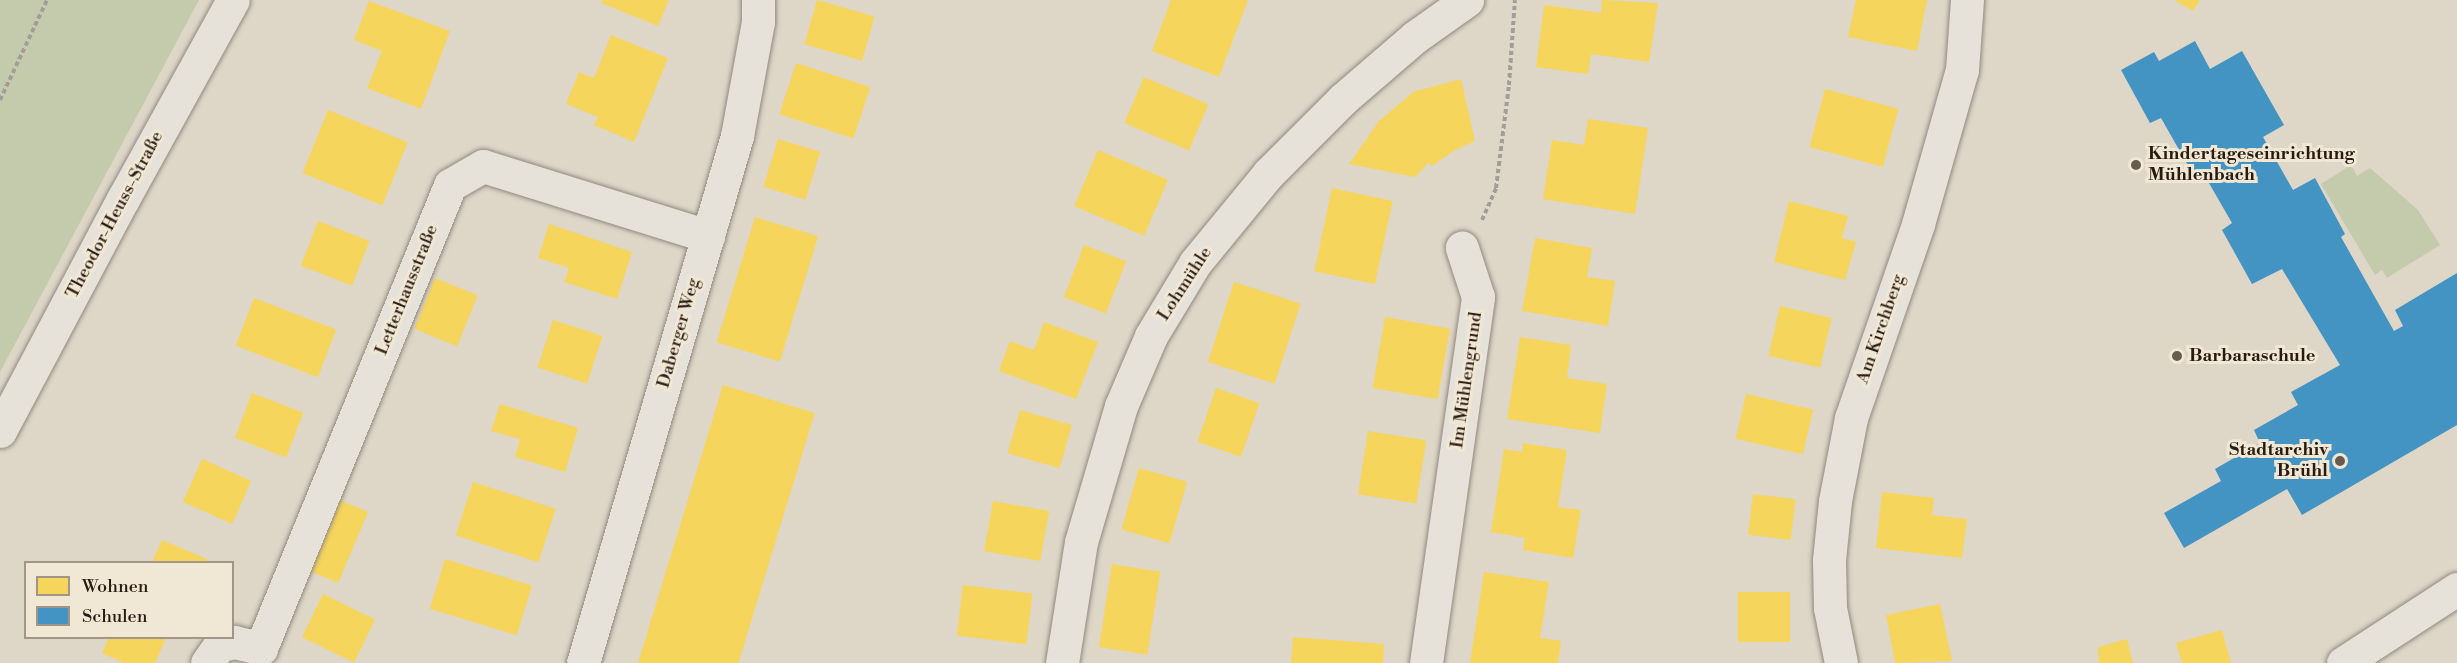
<!DOCTYPE html>
<meta charset="utf-8">
<style>
body{margin:0}
#map{position:relative;width:2457px;height:663px;overflow:hidden;background:#ded6c7;font-family:"Libre Bodoni",serif}
div>[style]{position:absolute}
.green>*{inset:0;background:#c4caac}
.homes>*{inset:0;background:#f6d55c;transform-origin:0 0}
.schools>*{inset:0;background:#4393c3}
.path>*{height:4px;margin-top:-2px;transform-origin:0;background:repeating-linear-gradient(90deg,#a29e97 0 4.5px,transparent 0 7.5px)}
.roads{filter:drop-shadow(0 0 2px #908a80) drop-shadow(0 0 2px #908a80)}
.street>*{height:33px;margin:-16.5px;padding:0 16.5px;transform-origin:16.5px;border-radius:16.5px;background:#e6e2da}
.secondary>*{height:33px;margin:-16.5px;padding:0 16.5px;transform-origin:16.5px;border-radius:16.5px;background:#e6e2da}
.dots>*{width:16px;height:16px;translate:-50% -50%;box-sizing:border-box;border:3px solid #f0e7d4;border-radius:50%}
span{translate:-50% -50%;white-space:nowrap;text-align:center;line-height:1.15;-webkit-text-stroke:6px #f0e7d4;paint-order:stroke}
.poi-label{font-size:18px;color:#291a12;font-weight:700}
.left{translate:0 -50%;text-align:left}
.right{translate:-100% -50%;text-align:right}
.street-label{font-size:18px;color:#291a12}
.legend{position:absolute;left:24px;top:561px;width:210px;height:78px;box-sizing:border-box;background:#f0e7d4;border:2px solid #a09586;margin:0;padding:8px 10px;list-style:none;font-size:18px;color:#291a12}
.legend li{display:flex;align-items:center;gap:12px;height:30px}
.legend b{width:30px;border:2px solid #a09586}
</style>
<div id="map">
<div class="green">
<div style="clip-path:polygon(0 0,199px 0,0 372px)"></div>
<div style="clip-path:polygon(2351px 165px,2357px 176px,2370px 168px,2418px 210px,2440px 245px,2387px 278px,2382px 270px,2375px 275px,2321px 184px)"></div>
</div>
<div class="homes">
<div style="clip-path:polygon(602px 0,669px 0,658px 26px,601px 3px)"></div>
<div style="left:817px;top:0;width:60px;height:46px;rotate:16deg"></div>
<div style="clip-path:polygon(1171px 0,1248px 0,1219px 77px,1152px 51px)"></div>
<div style="clip-path:polygon(1602px 0,1658px 3px,1649px 62px,1591px 54px,1588px 74px,1536px 67px,1544px 5px,1601px 13px)"></div>
<div style="clip-path:polygon(1856px 0,1927px 0,1917px 51px,1848px 37px)"></div>
<div style="clip-path:polygon(2174px 0,2200px 0,2193px 11px)"></div>
<div style="clip-path:polygon(369px 1px,450px 31px,421px 109px,367px 88px,382px 51px,354px 40px)"></div>
<div style="clip-path:polygon(611px 35px,668px 58px,634px 142px,594px 125px,598px 117px,566px 104px,579px 72px,594px 78px)"></div>
<div style="left:796px;top:63px;width:78px;height:54px;rotate:18deg"></div>
<div style="left:1144px;top:77px;width:70px;height:50px;rotate:23deg"></div>
<div style="clip-path:polygon(1461px 79px,1475px 141px,1455px 150px,1432px 166px,1428px 163px,1415px 177px,1349px 164px,1379px 121px,1413px 92px)"></div>
<div style="left:1825px;top:89px;width:76px;height:60px;rotate:15deg"></div>
<div style="left:328px;top:110px;width:86px;height:68px;rotate:22deg"></div>
<div style="clip-path:polygon(1588px 119px,1648px 128px,1635px 214px,1543px 199px,1552px 140px,1584px 145px)"></div>
<div style="left:778px;top:139px;width:44px;height:50px;rotate:17deg"></div>
<div style="left:1098px;top:150px;width:76px;height:61px;rotate:23deg"></div>
<div style="left:1332px;top:188px;width:62px;height:85px;rotate:12deg"></div>
<div style="clip-path:polygon(1789px 201px,1848px 216px,1842px 238px,1856px 242px,1845px 280px,1774px 262px)"></div>
<div style="left:755px;top:217px;width:66px;height:131px;rotate:17deg"></div>
<div style="left:318px;top:221px;width:55px;height:48px;rotate:21deg"></div>
<div style="clip-path:polygon(549px 224px,632px 252px,617px 299px,564px 282px,569px 268px,538px 258px)"></div>
<div style="clip-path:polygon(1535px 238px,1592px 248px,1587px 277px,1615px 281px,1608px 326px,1522px 311px)"></div>
<div style="left:1084px;top:245px;width:45px;height:56px;rotate:21deg"></div>
<div style="left:435px;top:278px;width:46px;height:55px;rotate:22deg"></div>
<div style="left:1234px;top:282px;width:70px;height:84px;rotate:18deg"></div>
<div style="left:254px;top:298px;width:88px;height:51px;rotate:21deg"></div>
<div style="left:1780px;top:306px;width:53px;height:51px;rotate:13deg"></div>
<div style="left:1385px;top:317px;width:66px;height:72px;rotate:10deg"></div>
<div style="left:553px;top:320px;width:52px;height:50px;rotate:18deg"></div>
<div style="clip-path:polygon(1044px 322px,1098px 342px,1076px 399px,999px 371px,1010px 341px,1034px 350px)"></div>
<div style="clip-path:polygon(1520px 337px,1571px 345px,1567px 378px,1607px 384px,1600px 433px,1507px 419px)"></div>
<div style="left:723px;top:385px;width:96px;height:290px;rotate:17deg"></div>
<div style="left:1216px;top:388px;width:46px;height:57px;rotate:19deg"></div>
<div style="left:252px;top:393px;width:55px;height:48px;rotate:21deg"></div>
<div style="left:1746px;top:394px;width:69px;height:46px;rotate:13deg"></div>
<div style="clip-path:polygon(500px 404px,578px 428px,565px 472px,515px 457px,520px 439px,491px 431px)"></div>
<div style="left:1020px;top:410px;width:54px;height:45px;rotate:16deg"></div>
<div style="left:1368px;top:431px;width:59px;height:64px;rotate:9deg"></div>
<div style="clip-path:polygon(1523px 443px,1567px 450px,1558px 507px,1581px 510px,1573px 558px,1523px 550px,1525px 538px,1491px 532px,1504px 449px,1522px 452px)"></div>
<div style="left:202px;top:459px;width:54px;height:47px;rotate:24deg"></div>
<div style="left:1139px;top:468px;width:50px;height:64px;rotate:16deg"></div>
<div style="left:473px;top:482px;width:87px;height:56px;rotate:18deg"></div>
<div style="clip-path:polygon(1882px 492px,1934px 498px,1932px 515px,1967px 519px,1962px 558px,1876px 548px)"></div>
<div style="left:1753px;top:494px;width:43px;height:41px;rotate:7deg"></div>
<div style="left:335px;top:498px;width:36px;height:77px;rotate:23deg"></div>
<div style="left:993px;top:501px;width:57px;height:51px;rotate:10deg"></div>
<div style="clip-path:polygon(162px 540px,207px 559px,206px 562px,152px 562px)"></div>
<div style="left:445px;top:559px;width:91px;height:52px;rotate:17deg"></div>
<div style="left:1112px;top:564px;width:49px;height:84px;rotate:9deg"></div>
<div style="clip-path:polygon(1484px 572px,1549px 582px,1540px 638px,1561px 641px,1558px 663px,1470px 663px)"></div>
<div style="left:963px;top:585px;width:70px;height:51px;rotate:7deg"></div>
<div style="left:1738px;top:592px;width:52px;height:50px"></div>
<div style="left:323px;top:594px;width:58px;height:48px;rotate:26deg"></div>
<div style="clip-path:polygon(1940px 604px,1952px 661px,1895px 663px,1886px 615px)"></div>
<div style="clip-path:polygon(2222px 630px,2231px 663px,2182px 663px,2176px 643px)"></div>
<div style="clip-path:polygon(1293px 637px,1384px 644px,1383px 663px,1291px 663px)"></div>
<div style="clip-path:polygon(109px 638px,166px 638px,155px 663px,124px 663px,102px 653px)"></div>
<div style="clip-path:polygon(2127px 639px,2133px 663px,2099px 663px,2098px 647px)"></div>
</div>
<div class="schools">
<div style="clip-path:polygon(2195px 41px,2210px 69px,2242px 51px,2284px 125px,2263px 137px,2293px 190px,2315px 178px,2345px 234px,2341px 237px,2394px 331px,2403px 326px,2395px 310px,2457px 273px,2457px 425px,2302px 515px,2287px 489px,2184px 548px,2164px 513px,2221px 481px,2215px 469px,2260px 443px,2254px 430px,2298px 405px,2291px 392px,2340px 365px,2282px 269px,2252px 284px,2222px 230px,2232px 223px,2202px 171px,2194px 176px,2161px 118px,2150px 123px,2121px 70px,2154px 52px,2159px 61px)"></div>
</div>
<div class="path">
<div style="left:0;top:100px;width:110px;rotate:-64.8deg"></div>
<div style="left:1482px;top:220px;width:35px;rotate:-66deg"></div>
<div style="left:1496px;top:188px;width:104px;rotate:-82.8deg"></div>
<div style="left:1509px;top:85px;width:85px;rotate:-86deg"></div>
</div>
<div class="roads">
<div class="street">
<div style="left:207px;top:663px;width:21px;rotate:-55deg"></div>
<div style="left:219px;top:646px;width:16px;rotate:-15deg"></div>
<div style="left:234px;top:642px;width:28px;rotate:13deg"></div>
<div style="left:261px;top:648px;width:500px;rotate:-67.79deg"></div>
<div style="left:450px;top:185px;width:38px;rotate:-30deg"></div>
<div style="left:483px;top:166px;width:236px;rotate:17.3deg"></div>
<div style="left:583px;top:663px;width:549px;rotate:-73.71deg"></div>
<div style="left:737px;top:136px;width:116px;rotate:-79.6deg"></div>
<div style="left:758px;top:22px;width:22px;rotate:-90deg"></div>
<div style="left:1062px;top:663px;width:122px;rotate:-81.1deg"></div>
<div style="left:1081px;top:542px;width:142px;rotate:-73.6deg"></div>
<div style="left:1121px;top:406px;width:76px;rotate:-66.8deg"></div>
<div style="left:1151px;top:336px;width:85px;rotate:-58.9deg"></div>
<div style="left:1195px;top:263px;width:115px;rotate:-50.6deg"></div>
<div style="left:1268px;top:174px;width:106px;rotate:-45deg"></div>
<div style="left:1343px;top:99px;width:95px;rotate:-40.7deg"></div>
<div style="left:1415px;top:37px;width:64px;rotate:-35.4deg"></div>
<div style="left:1426px;top:663px;width:370px;rotate:-81.9deg"></div>
<div style="left:1478px;top:297px;width:52px;rotate:-108.1deg"></div>
<div style="left:1841px;top:663px;width:56px;rotate:-101.3deg"></div>
<div style="left:1830px;top:608px;width:48px;rotate:-91.2deg"></div>
<div style="left:1829px;top:560px;width:59px;rotate:-84.2deg"></div>
<div style="left:1835px;top:501px;width:85px;rotate:-79.1deg"></div>
<div style="left:1851px;top:418px;width:205px;rotate:-70.9deg"></div>
<div style="left:1918px;top:224px;width:160px;rotate:-74.1deg"></div>
<div style="left:1962px;top:70px;width:70px;rotate:-85.9deg"></div>
<div style="left:2343px;top:663px;width:136px;rotate:-33deg"></div>
</div>
<div class="secondary">
<div style="left:0;top:431px;width:263px;rotate:-62.1deg"></div>
<div style="left:123px;top:199px;width:227px;rotate:-61.1deg"></div>
</div>
</div>
<div class="dots">
<div style="left:2136px;top:165px;background:#685c51"></div>
<div style="left:2177px;top:356px;background:#685c51"></div>
<div style="left:2340px;top:461px;background:#685c51"></div>
</div>
<div class="poi-label">
<span class="left" style="left:2148px;top:165px">Kindertageseinrichtung<br>Mühlenbach</span>
<span class="left" style="left:2189px;top:356px">Barbaraschule</span>
<span class="right" style="left:2328px;top:461px">Stadtarchiv<br>Brühl</span>
</div>
<div class="street-label">
<span style="left:115px;top:215px;rotate:-62deg">Theodor-Heuss-Straße</span>
<span style="left:1185px;top:284px;rotate:-57deg">Lohmühle</span>
<span style="left:407px;top:290px;rotate:-68deg">Letterhausstraße</span>
<span style="left:1881px;top:329px;rotate:-71deg">Am Kirchberg</span>
<span style="left:679px;top:333px;rotate:-74deg">Daberger Weg</span>
<span style="left:1467px;top:380px;rotate:-82deg">Im Mühlengrund</span>
</div>
<ul class="legend">
<li><b style="height:16px;background:#f6d55c"></b>Wohnen</li>
<li><b style="height:16px;background:#4393c3"></b>Schulen</li>
</ul>
</div>
